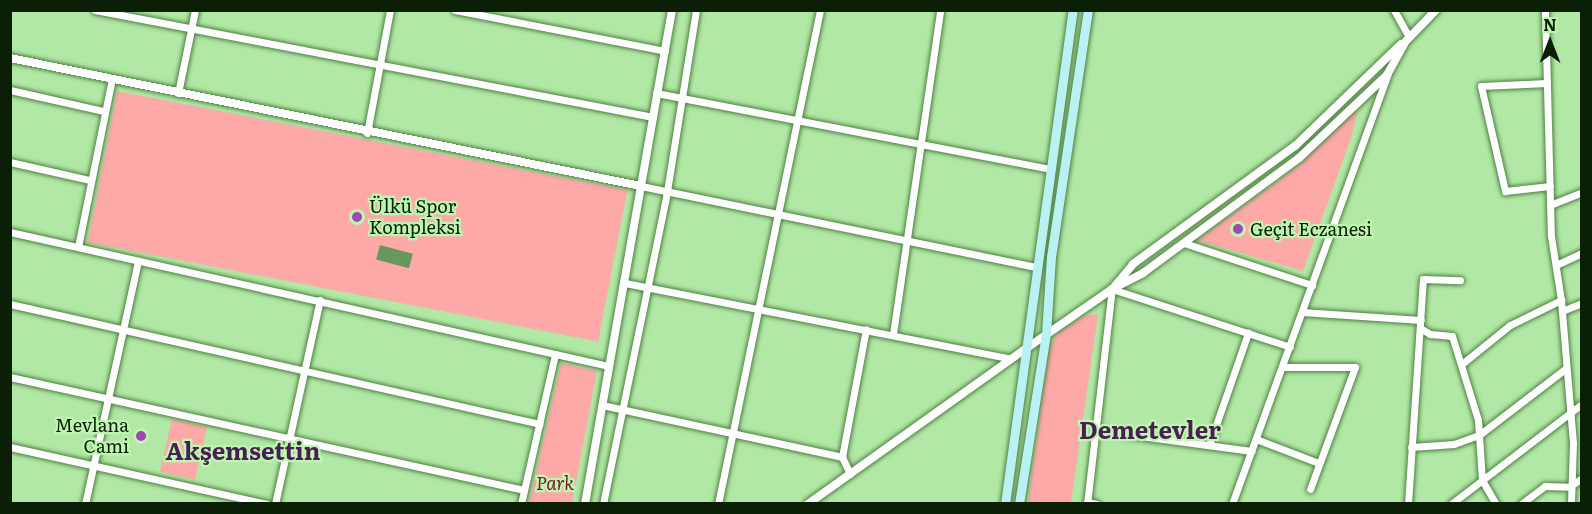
<!DOCTYPE html>
<meta charset="utf-8">
<style>
body{margin:0}
#map{position:relative;width:1592px;height:514px;overflow:hidden;background:#b1e8a5;font-family:Literata,serif}
div>[style]{position:absolute}
.green>*{inset:0;background:#fda9a8;transform-origin:0 0}
.water>*{inset:0;background:#67995c;transform-origin:0 0}
.roads{filter:drop-shadow(0 0 2px #4f8143) drop-shadow(0 0 2px #4f8143)}
.minor>*{height:7px;margin:-3.5px;padding:0 3.5px;transform-origin:3.5px;border-radius:3.5px;background:#fff}
.tertiary>*{height:8px;margin:-4px;padding:0 4px;transform-origin:4px;border-radius:4px;background:#fff}
.secondary>*{height:9px;margin:-4.5px;padding:0 4.5px;transform-origin:4.5px;border-radius:4.5px;background:#baf2f4}
.dots>*{width:16px;height:16px;translate:-50% -50%;box-sizing:border-box;border:3px solid #bef5b1;border-radius:50%}
span{translate:-50% -50%;white-space:nowrap;text-align:center;line-height:1.15;-webkit-text-stroke:4.5px #bef5b1;paint-order:stroke}
.poi-label{font-size:18px;color:#0b1f06}
.left{translate:0 -50%;text-align:left}
.right{translate:-100% -50%;text-align:right}
.park-label{font-size:18px;color:#781321;font-style:italic}
.district-label{font-size:24px;color:#491e52;font-weight:700}
.frame{position:absolute;inset:0;border:12px solid #0b1f06;pointer-events:none}
.north{position:absolute;left:1520px;top:12px;width:60px;height:60px;-webkit-text-stroke:4px #bef5b1;paint-order:stroke;rotate:0deg;font-size:16px;font-weight:700;line-height:24px;text-align:center;color:#0b1f06}
.north::after{content:'';display:block;margin:auto;width:21px;height:27px;background:#0b1f06;clip-path:polygon(50% 0,100% 100%,50% 72%,0 100%)}
</style>
<div id="map">
<div class="green">
<div style="left:117px;top:91px;width:520px;height:154px;rotate:11deg"></div>
<div style="clip-path:polygon(1354px 111px,1357px 114px,1351px 138px,1303px 271px,1197px 240px,1297px 167px)"></div>
<div style="clip-path:polygon(1098px 314px,1071px 503px,1028px 503px,1049px 348px,1058px 332px,1086px 315px)"></div>
<div style="clip-path:polygon(561px 363px,597px 371px,572px 503px,529px 503px)"></div>
<div style="left:172px;top:419px;width:36px;height:54px;rotate:13deg"></div>
</div>
<div class="water">
<div style="left:380px;top:245px;width:34px;height:15px;rotate:15deg"></div>
</div>
<div class="roads">
<div class="minor">
<div style="left:95px;top:10px;width:568px;rotate:10.86deg"></div>
<div style="left:455px;top:10px;width:214px;rotate:11deg"></div>
<div style="left:1394px;top:10px;width:31px;rotate:61deg"></div>
<div style="left:1545px;top:10px;width:226px;rotate:88.5deg"></div>
<div style="left:1551px;top:236px;width:65px;rotate:81.1deg"></div>
<div style="left:1561px;top:300px;width:144px;rotate:85.2deg"></div>
<div style="left:1573px;top:443px;width:61px;rotate:91.9deg"></div>
<div style="left:1547px;top:83px;width:66px;rotate:177.4deg"></div>
<div style="left:1481px;top:86px;width:108px;rotate:77.1deg"></div>
<div style="left:1505px;top:191px;width:45px;rotate:-6.3deg"></div>
<div style="left:10px;top:90px;width:95px;rotate:12.7deg"></div>
<div style="left:178px;top:93px;width:85px;rotate:-78.4deg"></div>
<div style="left:656px;top:93px;width:401px;rotate:10.9deg"></div>
<div style="left:367px;top:133px;width:125px;rotate:-79.4deg"></div>
<div style="left:10px;top:162px;width:82px;rotate:12.7deg"></div>
<div style="left:641px;top:186px;width:403px;rotate:11.6deg"></div>
<div style="left:1550px;top:205px;width:35px;rotate:-22deg"></div>
<div style="left:10px;top:232px;width:614px;rotate:12.61deg"></div>
<div style="left:1184px;top:243px;width:135px;rotate:18.2deg"></div>
<div style="left:78px;top:247px;width:171px;rotate:-78.6deg"></div>
<div style="left:1556px;top:265px;width:29px;rotate:-25deg"></div>
<div style="left:625px;top:283px;width:393px;rotate:11.1deg"></div>
<div style="left:10px;top:304px;width:543px;rotate:12.76deg"></div>
<div style="left:1562px;top:311px;width:22px;rotate:-22deg"></div>
<div style="left:1302px;top:312px;width:119px;rotate:3.8deg"></div>
<div style="left:1420px;top:328px;width:12px;rotate:31deg"></div>
<div style="left:1430px;top:334px;width:22px;rotate:5deg"></div>
<div style="left:1452px;top:336px;width:88px;rotate:72.8deg"></div>
<div style="left:1478px;top:420px;width:60px;rotate:86.2deg"></div>
<div style="left:1482px;top:480px;width:28px;rotate:60deg"></div>
<div style="left:893px;top:334px;width:327px;rotate:-81.7deg"></div>
<div style="left:1463px;top:363px;width:60px;rotate:-39deg"></div>
<div style="left:1510px;top:325px;width:57px;rotate:-26.1deg"></div>
<div style="left:1282px;top:367px;width:73px"></div>
<div style="left:1355px;top:367px;width:130px;rotate:110.2deg"></div>
<div style="left:10px;top:377px;width:526px;rotate:12.4deg"></div>
<div style="left:602px;top:405px;width:246px;rotate:12.2deg"></div>
<div style="left:1096px;top:430px;width:157px;rotate:7.7deg"></div>
<div style="left:1256px;top:439px;width:67px;rotate:20.9deg"></div>
<div style="left:1209px;top:445px;width:119px;rotate:-70.8deg"></div>
<div style="left:10px;top:447px;width:263px;rotate:12.5deg"></div>
<div style="left:1411px;top:447px;width:43px;rotate:-4deg"></div>
<div style="left:1454px;top:444px;width:27px;rotate:-20deg"></div>
<div style="left:1479px;top:435px;width:108px;rotate:-37.5deg"></div>
<div style="left:850px;top:474px;width:19px;rotate:-115deg"></div>
<div style="left:842px;top:457px;width:130px;rotate:-79.4deg"></div>
<div style="left:1087px;top:502px;width:10px;rotate:11deg"></div>
<div style="left:85px;top:504px;width:249px;rotate:-77.7deg"></div>
<div style="left:275px;top:504px;width:209px;rotate:-77.6deg"></div>
<div style="left:521px;top:504px;width:154px;rotate:-77.2deg"></div>
<div style="left:603px;top:504px;width:319px;rotate:-78.4deg"></div>
<div style="left:667px;top:191px;width:183px;rotate:-80.9deg"></div>
<div style="left:718px;top:504px;width:504px;rotate:-78.33deg"></div>
<div style="left:1087px;top:504px;width:216px;rotate:-83.4deg"></div>
<div style="left:1112px;top:289px;width:187px;rotate:18deg"></div>
<div style="left:1232px;top:504px;width:456px;rotate:-70.1deg"></div>
<div style="left:1408px;top:504px;width:225px;rotate:-86.2deg"></div>
<div style="left:1423px;top:279px;width:37px;rotate:2deg"></div>
<div style="left:1451px;top:504px;width:165px;rotate:-37.4deg"></div>
<div style="left:1521px;top:504px;width:30px;rotate:-37deg"></div>
<div style="left:1545px;top:486px;width:24px;rotate:2deg"></div>
<div style="left:1569px;top:487px;width:16px;rotate:-35deg"></div>
</div>
<div class="tertiary">
<div style="left:10px;top:58px;width:644px;rotate:11.47deg"></div>
<div style="left:1114px;top:287px;width:30px;rotate:-50deg"></div>
<div style="left:1133px;top:264px;width:200px;rotate:-36.1deg"></div>
<div style="left:1295px;top:146px;width:147px;rotate:-43.9deg"></div>
<div style="left:585px;top:504px;width:502px;rotate:-80.01deg"></div>
<div style="left:808px;top:504px;width:265px;rotate:-35.5deg"></div>
<div style="left:1024px;top:350px;width:107px;rotate:-34.7deg"></div>
<div style="left:1112px;top:289px;width:35px;rotate:-27deg"></div>
<div style="left:1143px;top:273px;width:194px;rotate:-36.4deg"></div>
<div style="left:1299px;top:158px;width:121px;rotate:-43.3deg"></div>
<div style="left:1387px;top:75px;width:39px;rotate:-61deg"></div>
<div style="left:1406px;top:41px;width:43px;rotate:-45.9deg"></div>
</div>
<div class="secondary">
<div style="left:1005px;top:504px;width:499px;rotate:-82.2deg"></div>
<div style="left:1019px;top:504px;width:172px;rotate:-81deg"></div>
<div style="left:1046px;top:334px;width:77px;rotate:-86.3deg"></div>
<div style="left:1051px;top:257px;width:250px;rotate:-81.5deg"></div>
</div>
</div>
<div class="dots">
<div style="left:357px;top:217px;background:#a048b4"></div>
<div style="left:1238px;top:229px;background:#a048b4"></div>
<div style="left:141px;top:436px;background:#a048b4"></div>
</div>
<div class="poi-label">
<span class="left" style="left:369px;top:217px">Ülkü Spor<br>Kompleksi</span>
<span class="left" style="left:1250px;top:229px">Geçit Eczanesi</span>
<span class="right" style="left:129px;top:436px">Mevlana<br>Cami</span>
</div>
<div class="park-label">
<span style="left:555px;top:483px">Park</span>
</div>
<div class="district-label">
<span style="left:1150px;top:429px">Demetevler</span>
<span style="left:243px;top:450px">Akşemsettin</span>
</div>
<div class="frame"></div>
<div class="north">N</div>
</div>
